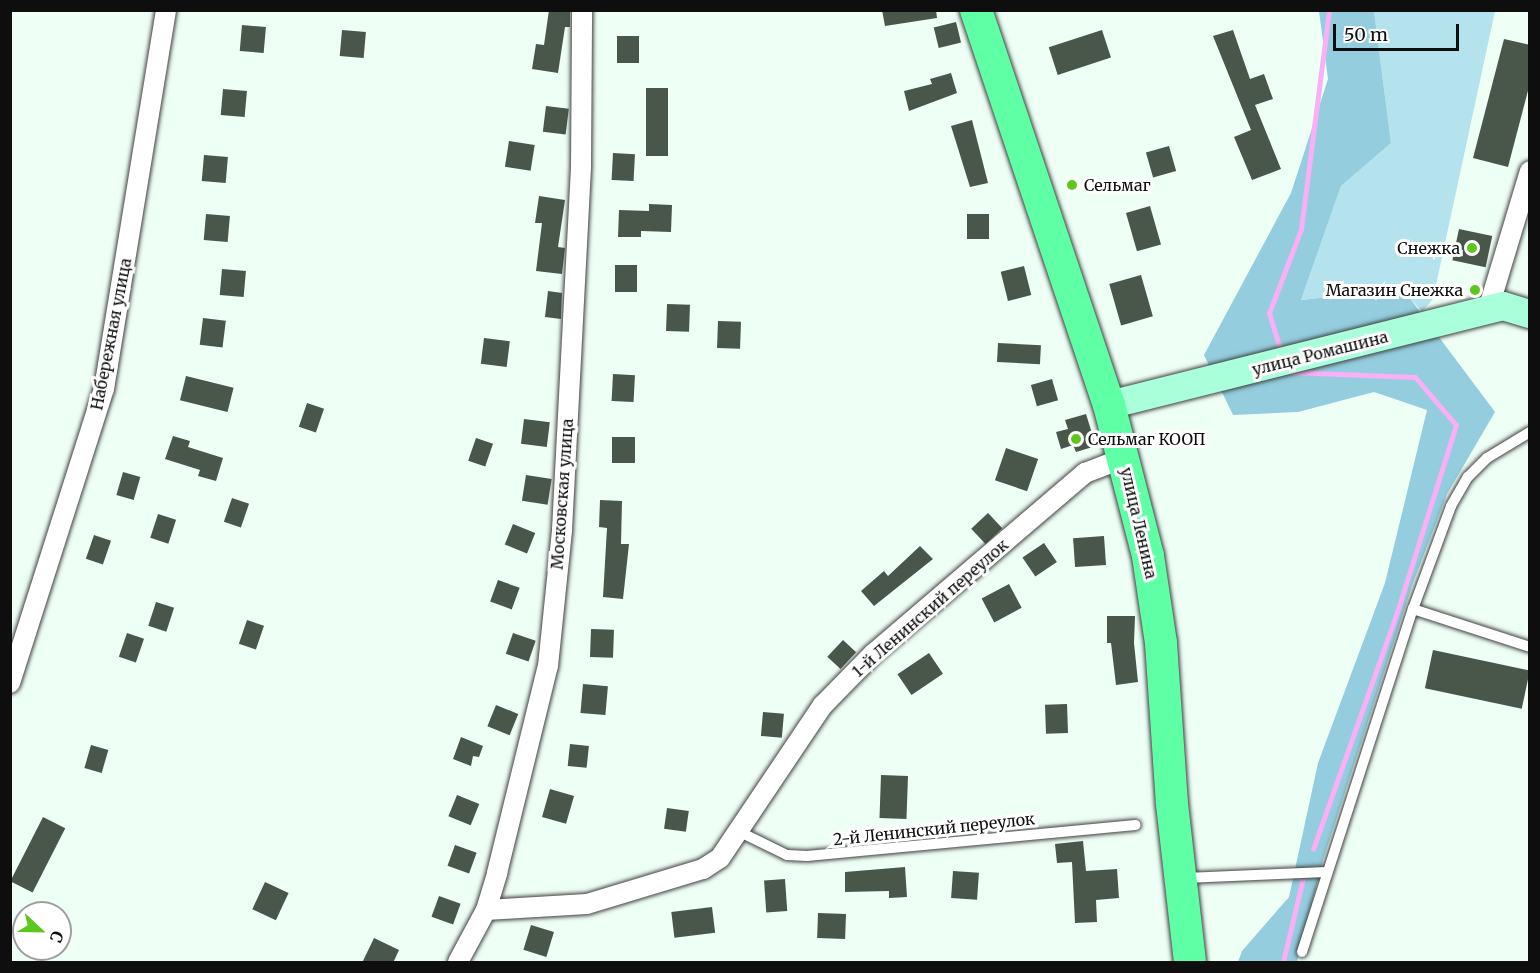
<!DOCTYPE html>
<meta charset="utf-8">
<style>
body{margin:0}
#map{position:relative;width:1540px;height:973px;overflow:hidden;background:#eefff6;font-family:Merriweather,serif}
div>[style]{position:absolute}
.green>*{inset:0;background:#b5e3ed}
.forest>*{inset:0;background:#93cdde}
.stream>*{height:5px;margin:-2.5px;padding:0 2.5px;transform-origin:2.5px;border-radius:2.5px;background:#fbaff6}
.building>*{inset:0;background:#49574a;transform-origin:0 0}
.roads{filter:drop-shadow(0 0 2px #414141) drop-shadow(0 0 2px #414141)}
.lane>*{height:10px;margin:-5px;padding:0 5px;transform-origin:5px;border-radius:5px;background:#fff}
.street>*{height:20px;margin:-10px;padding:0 10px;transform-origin:10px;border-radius:10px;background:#fff}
.secondary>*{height:28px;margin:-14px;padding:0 14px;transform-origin:14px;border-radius:14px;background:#a9ffda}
.primary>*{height:32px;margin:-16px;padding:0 16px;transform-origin:16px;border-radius:16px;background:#5effa5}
.dots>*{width:16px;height:16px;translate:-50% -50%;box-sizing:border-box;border:3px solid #fff;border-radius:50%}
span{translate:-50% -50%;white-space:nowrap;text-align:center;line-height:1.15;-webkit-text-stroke:6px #fff;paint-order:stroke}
.poi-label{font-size:16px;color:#0e0e0e}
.left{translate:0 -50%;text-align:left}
.right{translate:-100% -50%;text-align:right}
.street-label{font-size:16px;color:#0e0e0e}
.frame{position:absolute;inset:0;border:12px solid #0e0e0e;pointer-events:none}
.north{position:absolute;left:12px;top:901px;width:60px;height:60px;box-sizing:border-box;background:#fff;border:2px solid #9f9f9f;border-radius:50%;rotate:112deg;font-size:16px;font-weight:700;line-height:24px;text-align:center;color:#0e0e0e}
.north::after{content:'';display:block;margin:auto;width:21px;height:27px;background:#5bc81b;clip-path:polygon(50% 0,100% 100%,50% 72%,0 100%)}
.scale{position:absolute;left:1333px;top:24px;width:126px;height:27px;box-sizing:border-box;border:3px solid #0e0e0e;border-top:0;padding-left:8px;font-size:18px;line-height:21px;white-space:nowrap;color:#0e0e0e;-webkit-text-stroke:4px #fff;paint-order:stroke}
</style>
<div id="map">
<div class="green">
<div style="clip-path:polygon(1374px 11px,1495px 11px,1433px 299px,1422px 312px,1402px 289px,1301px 300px,1341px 186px,1391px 143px)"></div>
</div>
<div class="forest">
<div style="clip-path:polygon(1319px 11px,1374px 11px,1391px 143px,1341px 186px,1301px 300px,1403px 289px,1495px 412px,1447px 494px,1413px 583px,1323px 860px,1297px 962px,1238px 962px,1242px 951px,1289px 897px,1318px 763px,1385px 583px,1427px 410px,1374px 392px,1298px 412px,1233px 415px,1204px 355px,1291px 193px,1328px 79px)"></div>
</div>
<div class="stream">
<div style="left:1280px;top:349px;width:38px;rotate:-107deg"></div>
<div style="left:1269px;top:313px;width:90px;rotate:-69.1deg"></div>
<div style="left:1301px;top:229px;width:221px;rotate:-82.7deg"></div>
<div style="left:1289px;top:372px;width:126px;rotate:2.3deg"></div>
<div style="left:1415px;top:377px;width:63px;rotate:49.5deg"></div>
<div style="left:1456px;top:425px;width:196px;rotate:107.5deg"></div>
<div style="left:1397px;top:612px;width:251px;rotate:109.5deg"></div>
<div style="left:1283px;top:962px;width:90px;rotate:-76.6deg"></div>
</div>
<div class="building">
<div style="clip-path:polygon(549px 10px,570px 10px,570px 27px,565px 27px,558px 73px,532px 69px,536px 44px,544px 45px)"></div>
<div style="clip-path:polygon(882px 10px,936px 10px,937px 18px,885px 26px)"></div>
<div style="left:956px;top:22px;width:21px;height:23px;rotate:76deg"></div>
<div style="left:242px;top:25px;width:24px;height:26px;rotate:5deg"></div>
<div style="left:342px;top:30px;width:24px;height:26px;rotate:5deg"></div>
<div style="left:1102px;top:30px;width:29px;height:56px;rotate:72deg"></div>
<div style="clip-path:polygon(1233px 30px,1250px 79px,1264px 74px,1273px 99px,1255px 105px,1281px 169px,1252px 180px,1234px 137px,1251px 130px,1213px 36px)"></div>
<div style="left:617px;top:36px;width:22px;height:27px"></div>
<div style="clip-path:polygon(1504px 39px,1530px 45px,1530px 83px,1508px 167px,1473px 158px)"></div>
<div style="clip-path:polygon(951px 73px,957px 93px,909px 111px,904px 91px,932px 84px,930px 79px)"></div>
<div style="left:646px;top:88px;width:22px;height:68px"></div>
<div style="left:223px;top:89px;width:24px;height:26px;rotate:5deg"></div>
<div style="left:546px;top:106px;width:23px;height:26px;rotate:7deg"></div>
<div style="clip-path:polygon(972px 120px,988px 183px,970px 187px,951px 126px)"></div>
<div style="left:509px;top:141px;width:26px;height:26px;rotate:9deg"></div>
<div style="left:1169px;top:146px;width:26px;height:24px;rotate:74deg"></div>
<div style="left:613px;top:153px;width:22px;height:27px;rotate:3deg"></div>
<div style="left:204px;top:155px;width:24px;height:26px;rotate:5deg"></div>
<div style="clip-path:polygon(539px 196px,565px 200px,558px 247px,565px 248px,562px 274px,536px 271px,542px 223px,535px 223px)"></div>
<div style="clip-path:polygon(649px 204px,672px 205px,671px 232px,641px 231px,641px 237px,618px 237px,619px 210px,649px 211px)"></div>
<div style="left:1150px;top:206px;width:40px;height:25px;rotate:74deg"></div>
<div style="left:206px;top:214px;width:24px;height:26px;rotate:5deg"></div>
<div style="left:967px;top:214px;width:22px;height:25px"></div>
<div style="left:1459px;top:229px;width:34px;height:32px;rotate:12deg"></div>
<div style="left:615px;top:265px;width:22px;height:27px"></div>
<div style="left:1024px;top:266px;width:30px;height:24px;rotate:76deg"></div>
<div style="left:222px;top:269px;width:24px;height:26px;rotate:5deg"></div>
<div style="left:1141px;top:275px;width:43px;height:33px;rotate:74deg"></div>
<div style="clip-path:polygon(548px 291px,562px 293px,561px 319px,545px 317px)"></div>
<div style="left:667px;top:304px;width:23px;height:27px;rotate:2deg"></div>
<div style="left:203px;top:318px;width:23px;height:27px;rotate:7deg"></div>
<div style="left:718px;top:321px;width:23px;height:27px;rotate:2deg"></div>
<div style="left:484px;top:338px;width:26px;height:26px;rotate:7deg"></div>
<div style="left:998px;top:343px;width:43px;height:19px;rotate:3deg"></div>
<div style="left:613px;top:374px;width:22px;height:27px;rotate:3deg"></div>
<div style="left:186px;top:376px;width:49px;height:25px;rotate:14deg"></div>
<div style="left:1052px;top:379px;width:22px;height:22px;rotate:74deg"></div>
<div style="left:307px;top:403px;width:18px;height:25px;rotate:19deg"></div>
<div style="clip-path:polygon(1086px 414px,1096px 446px,1076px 452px,1073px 445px,1061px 449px,1056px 432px,1068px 429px,1065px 420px)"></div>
<div style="left:524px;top:419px;width:26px;height:25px;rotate:7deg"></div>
<div style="clip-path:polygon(173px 436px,190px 441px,188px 447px,223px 458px,216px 481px,198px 476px,200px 470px,165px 459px)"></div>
<div style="left:612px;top:437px;width:23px;height:26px"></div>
<div style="left:476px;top:438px;width:18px;height:24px;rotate:19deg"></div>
<div style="left:1006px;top:448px;width:34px;height:34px;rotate:19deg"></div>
<div style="left:123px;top:472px;width:18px;height:24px;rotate:16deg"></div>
<div style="left:526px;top:475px;width:26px;height:26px;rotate:9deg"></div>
<div style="left:232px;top:498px;width:18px;height:25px;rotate:19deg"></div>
<div style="clip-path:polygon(600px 500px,622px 501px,621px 544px,629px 544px,623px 599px,603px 597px,607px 528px,599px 527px)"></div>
<div style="left:988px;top:513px;width:21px;height:23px;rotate:47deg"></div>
<div style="left:158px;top:514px;width:19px;height:25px;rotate:18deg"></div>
<div style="left:513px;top:524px;width:24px;height:22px;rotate:22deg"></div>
<div style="left:94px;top:535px;width:18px;height:25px;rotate:19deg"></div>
<div style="left:1104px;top:536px;width:29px;height:31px;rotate:86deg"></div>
<div style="left:1044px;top:543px;width:23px;height:26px;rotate:56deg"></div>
<div style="clip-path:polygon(920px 546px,933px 559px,874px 606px,861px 591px,884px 571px,888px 576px)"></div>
<div style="left:498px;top:580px;width:23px;height:23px;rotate:20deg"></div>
<div style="left:1009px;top:584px;width:27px;height:31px;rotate:62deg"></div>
<div style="left:156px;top:602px;width:19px;height:25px;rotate:18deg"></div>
<div style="clip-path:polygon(1107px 616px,1135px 616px,1134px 643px,1138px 682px,1116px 685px,1111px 643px,1107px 643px)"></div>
<div style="left:247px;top:620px;width:18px;height:25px;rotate:19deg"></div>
<div style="left:591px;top:629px;width:23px;height:28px;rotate:2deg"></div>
<div style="left:127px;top:633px;width:18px;height:25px;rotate:19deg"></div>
<div style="left:513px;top:633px;width:24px;height:22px;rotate:19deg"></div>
<div style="left:843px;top:640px;width:18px;height:23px;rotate:43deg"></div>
<div style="left:1433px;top:650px;width:99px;height:39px;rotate:12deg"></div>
<div style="left:929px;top:653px;width:25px;height:38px;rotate:56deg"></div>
<div style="left:583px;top:684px;width:25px;height:29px;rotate:5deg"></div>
<div style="left:1067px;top:704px;width:29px;height:22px;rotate:88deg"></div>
<div style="left:496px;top:705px;width:24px;height:23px;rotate:22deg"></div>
<div style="left:763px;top:712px;width:21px;height:24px;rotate:5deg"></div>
<div style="clip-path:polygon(461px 737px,483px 746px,479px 757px,473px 756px,471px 766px,453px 759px)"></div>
<div style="left:570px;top:744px;width:19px;height:22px;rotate:6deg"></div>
<div style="left:91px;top:745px;width:18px;height:24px;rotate:16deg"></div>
<div style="left:881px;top:775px;width:27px;height:43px;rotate:2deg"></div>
<div style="left:550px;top:789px;width:25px;height:29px;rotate:16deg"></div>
<div style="left:457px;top:795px;width:24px;height:23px;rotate:22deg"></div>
<div style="left:667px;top:808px;width:22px;height:21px;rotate:8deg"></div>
<div style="left:43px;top:817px;width:25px;height:72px;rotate:27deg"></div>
<div style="clip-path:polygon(1083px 841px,1086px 871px,1117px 869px,1119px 898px,1096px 900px,1097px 922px,1075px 923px,1072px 862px,1057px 863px,1055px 844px)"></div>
<div style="left:455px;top:845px;width:23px;height:22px;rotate:20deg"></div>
<div style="clip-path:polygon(905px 867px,907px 897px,889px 898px,889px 891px,845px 892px,845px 872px)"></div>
<div style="left:953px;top:871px;width:26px;height:27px;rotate:4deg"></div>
<div style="left:785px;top:879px;width:32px;height:21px;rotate:86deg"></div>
<div style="left:265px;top:882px;width:26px;height:30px;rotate:25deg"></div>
<div style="left:439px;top:896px;width:23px;height:22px;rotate:20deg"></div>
<div style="left:712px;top:907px;width:26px;height:41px;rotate:83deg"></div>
<div style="left:818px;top:913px;width:28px;height:25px;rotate:2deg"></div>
<div style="left:531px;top:925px;width:24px;height:26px;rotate:17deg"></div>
<div style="clip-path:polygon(374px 938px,399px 950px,393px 963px,362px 963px)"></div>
</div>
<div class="roads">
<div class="lane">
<div style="left:1413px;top:609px;width:123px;rotate:18deg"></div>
<div style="left:740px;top:832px;width:52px;rotate:26.1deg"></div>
<div style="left:787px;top:855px;width:20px;rotate:3deg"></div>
<div style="left:807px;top:856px;width:330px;rotate:-5.4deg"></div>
<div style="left:1184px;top:878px;width:143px;rotate:-2.4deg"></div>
<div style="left:1302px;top:952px;width:361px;rotate:-72.1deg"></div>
<div style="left:1413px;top:609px;width:110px;rotate:-69.7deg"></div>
<div style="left:1451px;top:506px;width:34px;rotate:-60deg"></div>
<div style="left:1468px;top:477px;width:27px;rotate:-45deg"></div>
<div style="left:1487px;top:458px;width:50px;rotate:-31.2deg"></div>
</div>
<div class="street">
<div style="left:1488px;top:310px;width:145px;rotate:-73.2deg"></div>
<div style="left:10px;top:683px;width:309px;rotate:-72.3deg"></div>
<div style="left:104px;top:389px;width:384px;rotate:-80.7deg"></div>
<div style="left:486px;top:910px;width:101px;rotate:-3.4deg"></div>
<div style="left:587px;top:904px;width:121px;rotate:-16.8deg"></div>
<div style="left:703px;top:869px;width:20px;rotate:-33deg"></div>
<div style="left:720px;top:858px;width:184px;rotate:-56.1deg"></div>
<div style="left:823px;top:705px;width:71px;rotate:-45.6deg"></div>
<div style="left:873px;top:654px;width:279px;rotate:-40.5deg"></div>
<div style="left:1085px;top:473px;width:42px;rotate:-21deg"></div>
<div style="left:458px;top:962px;width:59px;rotate:-61.7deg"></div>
<div style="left:486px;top:910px;width:39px;rotate:-73deg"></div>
<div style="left:497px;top:873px;width:213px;rotate:-76.2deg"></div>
<div style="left:548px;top:666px;width:137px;rotate:-84.1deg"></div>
<div style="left:562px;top:530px;width:363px;rotate:-87deg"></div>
<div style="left:581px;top:167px;width:157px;rotate:-89.6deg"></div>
</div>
<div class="secondary">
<div style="left:1109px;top:405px;width:406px;rotate:-14.1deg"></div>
<div style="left:1503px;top:306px;width:28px;rotate:17deg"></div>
</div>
<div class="primary">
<div style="left:976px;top:10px;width:417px;rotate:71.4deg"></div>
<div style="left:1109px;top:405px;width:156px;rotate:75.5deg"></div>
<div style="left:1148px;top:556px;width:88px;rotate:81.5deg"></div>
<div style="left:1161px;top:643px;width:161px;rotate:86.1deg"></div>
<div style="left:1172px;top:804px;width:159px;rotate:83.5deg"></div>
</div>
</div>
<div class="dots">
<div style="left:1072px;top:185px;background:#5bc81b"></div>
<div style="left:1472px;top:248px;background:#5bc81b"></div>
<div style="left:1475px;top:290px;background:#5bc81b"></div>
<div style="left:1076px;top:439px;background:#5bc81b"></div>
</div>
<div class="poi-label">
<span class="left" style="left:1084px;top:185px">Сельмаг</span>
<span class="right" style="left:1460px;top:248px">Снежка</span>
<span class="right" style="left:1463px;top:290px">Магазин Снежка</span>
<span class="left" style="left:1088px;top:439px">Сельмаг КООП</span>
</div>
<div class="street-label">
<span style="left:111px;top:334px;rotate:-79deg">Набережная улица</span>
<span style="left:1320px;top:353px;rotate:-14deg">улица Ромашина</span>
<span style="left:562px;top:494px;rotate:-86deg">Московская улица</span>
<span style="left:1139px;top:523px;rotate:77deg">улица Ленина</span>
<span style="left:930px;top:608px;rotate:-41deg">1-й Ленинский переулок</span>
<span style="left:934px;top:829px;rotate:-6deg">2-й Ленинский переулок</span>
</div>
<div class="frame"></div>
<div class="north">С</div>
<div class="scale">50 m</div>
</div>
